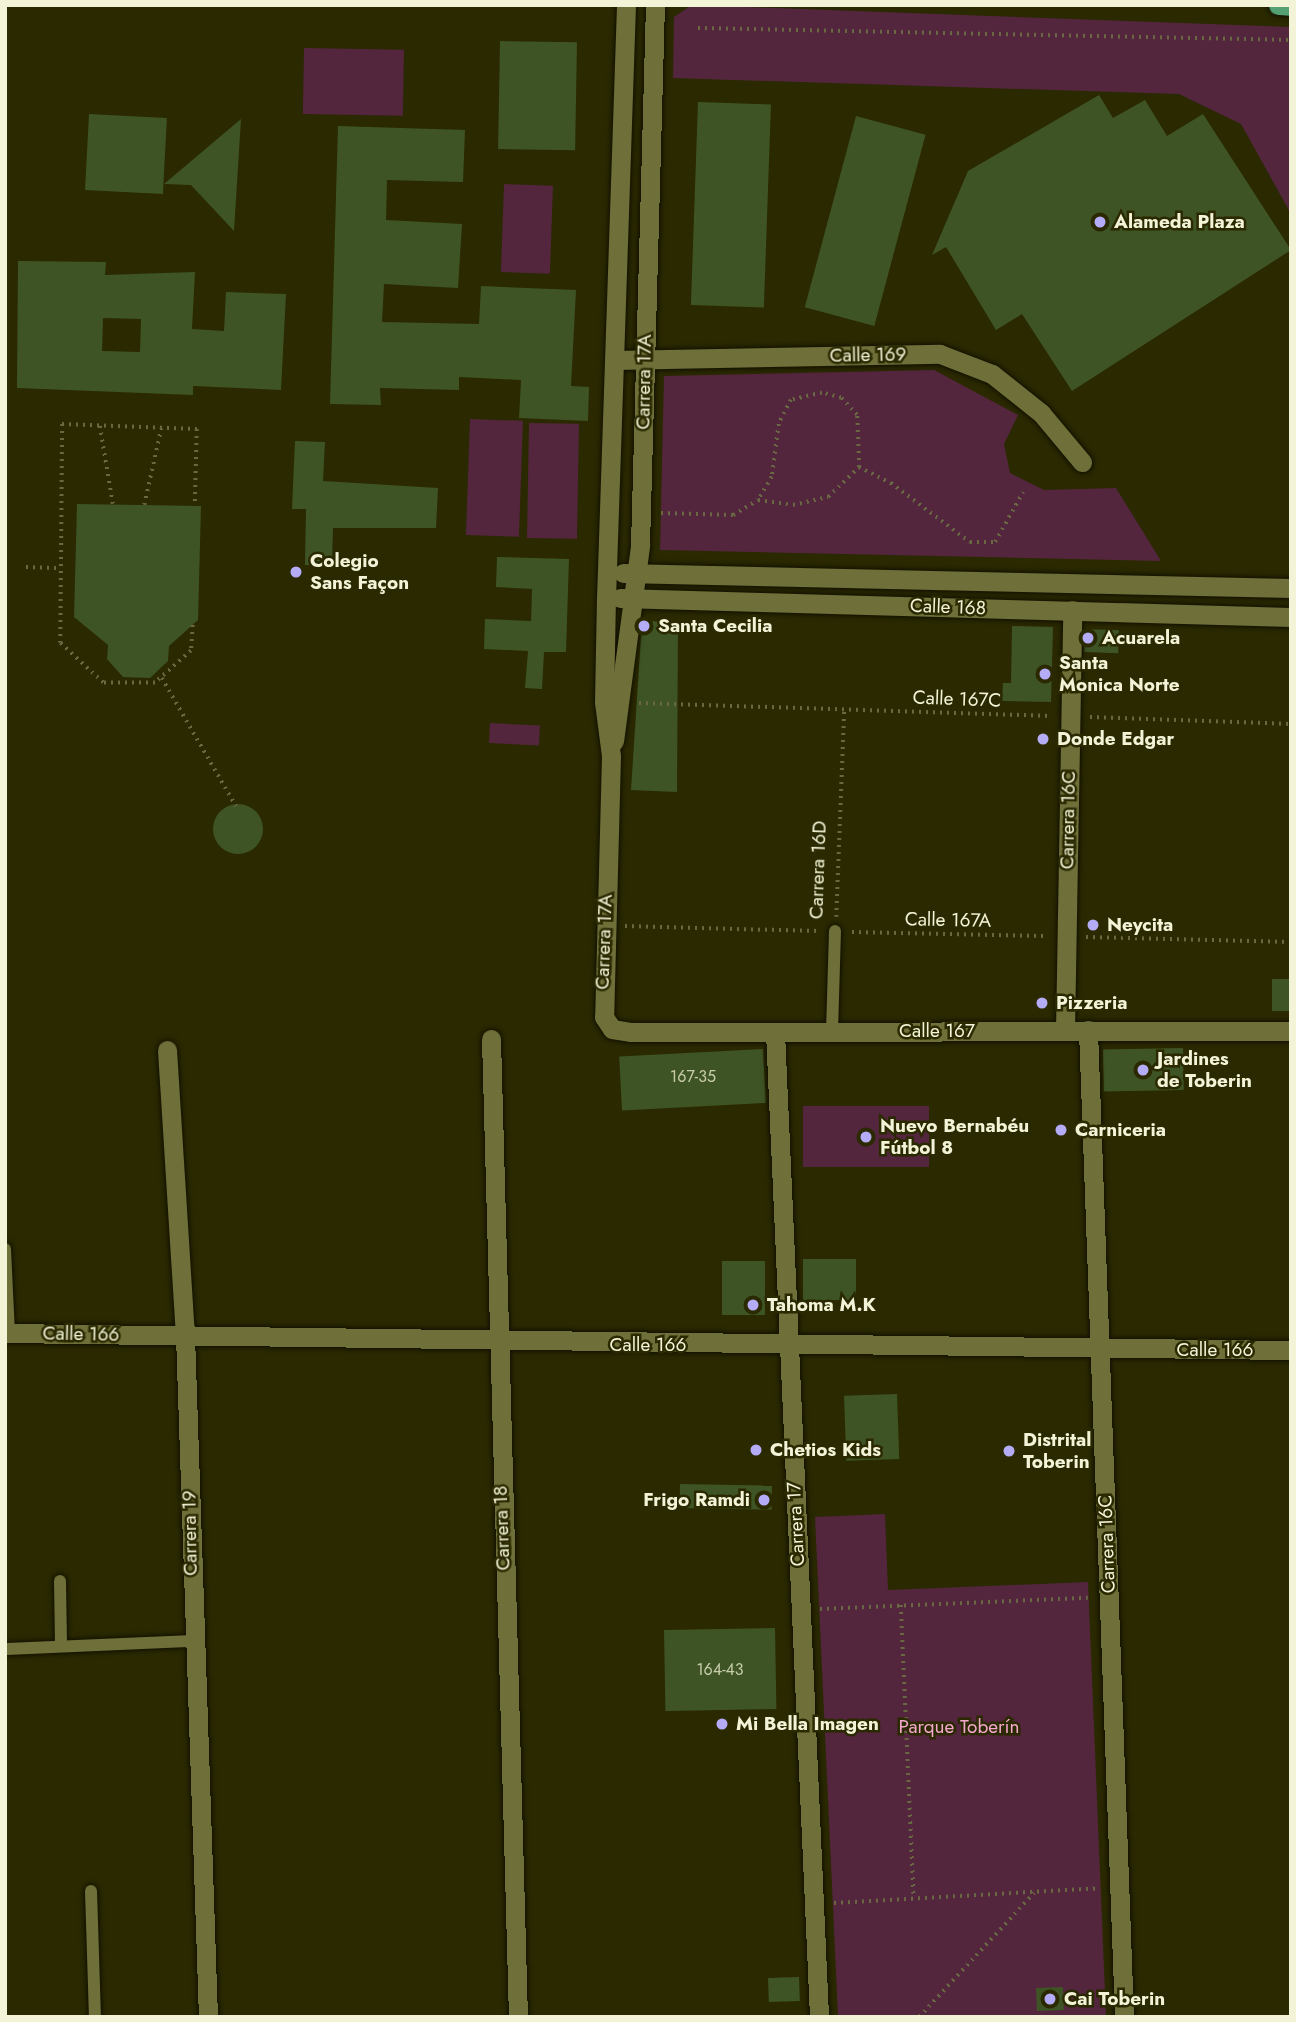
<!DOCTYPE html>
<meta charset="utf-8">
<style>
body{margin:0}
#map{position:relative;width:1296px;height:2022px;overflow:hidden;background:#2a2900;font-family:Jost,sans-serif}
div>[style]{position:absolute}
.green>*{inset:0;background:#53263e;transform-origin:0 0}
.building>*{inset:0;background:#3f5425;transform-origin:0 0}
.round{border-radius:50%}
.path>*{height:3.5px;margin-top:-1.75px;transform-origin:0;background:repeating-linear-gradient(90deg,#696843 0 2px,transparent 0 7px)}
.roads{filter:drop-shadow(0 0 2px #121100) drop-shadow(0 0 2px #121100)}
.service>*{height:12px;margin:-6px;padding:0 6px;transform-origin:6px;border-radius:6px;background:#6f6f39}
.minor>*{height:19px;margin:-9.5px;padding:0 9.5px;transform-origin:9.5px;border-radius:9.5px;background:#6f6f39}
.primary>*{height:19px;margin:-9.5px;padding:0 9.5px;transform-origin:9.5px;border-radius:9.5px;background:#55a174}
.dots>*{width:19px;height:19px;translate:-50% -50%;box-sizing:border-box;border:4px solid #2a2900;border-radius:50%}
span{translate:-50% -50%;white-space:nowrap;text-align:center;line-height:1.15;-webkit-text-stroke:5px #2a2900;paint-order:stroke}
.number-label{font-size:16px;color:#c6ccaa}
.number-label span{-webkit-text-stroke-width:0}
.poi-label{font-size:19px;color:#f3f4d7;font-weight:700}
.left{translate:0 -50%;text-align:left}
.right{translate:-100% -50%;text-align:right}
.street-label{font-size:19px;color:#f3f4d7}
.park-label{font-size:19px;color:#f4a8cd}
.frame{position:absolute;inset:0;border:7px solid #f3f4d7;pointer-events:none}
</style>
<div id="map">
<div class="green">
<div style="clip-path:polygon(692px 5px,1291px 27px,1291px 214px,1241px 124px,1179px 94px,673px 78px,674px 17px)"></div>
<div style="left:304px;top:48px;width:100px;height:66px;rotate:1deg"></div>
<div style="left:504px;top:184px;width:49px;height:88px;rotate:2deg"></div>
<div style="clip-path:polygon(934px 370px,1018px 415px,1004px 444px,1010px 473px,1044px 490px,1116px 488px,1161px 561px,660px 550px,664px 376px)"></div>
<div style="left:470px;top:419px;width:53px;height:116px;rotate:2deg"></div>
<div style="left:529px;top:423px;width:50px;height:115px;rotate:1deg"></div>
<div style="left:490px;top:723px;width:50px;height:20px;rotate:3deg"></div>
<div style="left:803px;top:1106px;width:126px;height:61px"></div>
<div style="clip-path:polygon(885px 1514px,888px 1590px,1088px 1582px,1106px 2017px,838px 2016px,815px 1517px)"></div>
</div>
<div class="building">
<div style="left:500px;top:41px;width:77px;height:108px;rotate:1deg"></div>
<div style="clip-path:polygon(1099px 95px,1113px 118px,1145px 100px,1167px 136px,1203px 114px,1291px 250px,1072px 391px,1022px 314px,996px 330px,946px 247px,932px 255px,968px 171px)"></div>
<div style="left:698px;top:102px;width:73px;height:203px;rotate:2deg"></div>
<div style="left:89px;top:114px;width:78px;height:76px;rotate:3deg"></div>
<div style="left:856px;top:116px;width:72px;height:198px;rotate:15deg"></div>
<div style="clip-path:polygon(241px 119px,234px 231px,191px 185px,164px 184px)"></div>
<div style="clip-path:polygon(338px 126px,465px 130px,463px 182px,387px 180px,386px 220px,462px 224px,458px 288px,384px 284px,382px 322px,479px 324px,481px 286px,576px 290px,571px 386px,589px 387px,588px 421px,519px 418px,521px 380px,459px 377px,459px 390px,380px 388px,381px 405px,330px 404px)"></div>
<div style="clip-path:polygon(evenodd,18px 261px,106px 262px,105px 275px,195px 272px,192px 329px,224px 331px,226px 292px,286px 294px,281px 390px,193px 386px,193px 395px,17px 388px,18px 261px,103px 318px,141px 319px,140px 352px,102px 351px,103px 318px)"></div>
<div style="clip-path:polygon(295px 441px,325px 442px,323px 481px,438px 488px,436px 528px,333px 528px,332px 565px,305px 565px,306px 509px,292px 509px)"></div>
<div style="clip-path:polygon(77px 504px,201px 506px,198px 620px,169px 646px,168px 661px,150px 678px,123px 677px,107px 659px,108px 645px,74px 617px)"></div>
<div style="clip-path:polygon(497px 557px,569px 559px,566px 652px,544px 652px,542px 689px,525px 688px,528px 651px,484px 649px,485px 619px,531px 621px,532px 589px,496px 587px)"></div>
<div style="clip-path:polygon(642px 621px,678px 622px,677px 792px,631px 790px)"></div>
<div style="clip-path:polygon(1012px 626px,1053px 627px,1051px 702px,1002px 701px,1003px 683px,1011px 683px)"></div>
<div style="left:1085px;top:629px;width:34px;height:23px;rotate:2deg"></div>
<div class="round" style="left:213px;top:804px;width:50px;height:50px"></div>
<div style="left:1272px;top:979px;width:19px;height:32px"></div>
<div style="left:1183px;top:1048px;width:42px;height:80px;rotate:89deg"></div>
<div style="left:763px;top:1049px;width:54px;height:144px;rotate:87deg"></div>
<div style="left:803px;top:1259px;width:53px;height:41px"></div>
<div style="left:722px;top:1261px;width:43px;height:54px"></div>
<div style="left:897px;top:1394px;width:65px;height:53px;rotate:88deg"></div>
<div style="left:680px;top:1484px;width:92px;height:24px;rotate:1deg"></div>
<div style="left:775px;top:1628px;width:81px;height:111px;rotate:89deg"></div>
<div style="left:799px;top:1977px;width:24px;height:31px;rotate:88deg"></div>
<div style="left:1063px;top:1987px;width:23px;height:27px;rotate:88deg"></div>
</div>
<div class="path">
<div style="left:698px;top:28px;width:593px;rotate:1.16deg"></div>
<div style="left:100px;top:426px;width:79px;rotate:80.5deg"></div>
<div style="left:859px;top:467px;width:36px;rotate:27deg"></div>
<div style="left:891px;top:483px;width:99px;rotate:36.8deg"></div>
<div style="left:970px;top:542px;width:25px"></div>
<div style="left:995px;top:542px;width:57px;rotate:-60.8deg"></div>
<div style="left:144px;top:505px;width:78px;rotate:-77.4deg"></div>
<div style="left:661px;top:513px;width:72px;rotate:1.6deg"></div>
<div style="left:733px;top:515px;width:29px;rotate:-31deg"></div>
<div style="left:758px;top:500px;width:35px;rotate:8deg"></div>
<div style="left:793px;top:505px;width:36px;rotate:-13deg"></div>
<div style="left:828px;top:497px;width:43px;rotate:-44.1deg"></div>
<div style="left:859px;top:467px;width:52px;rotate:-92.2deg"></div>
<div style="left:857px;top:415px;width:23px;rotate:-133deg"></div>
<div style="left:841px;top:398px;width:20px;rotate:-165deg"></div>
<div style="left:822px;top:393px;width:32px;rotate:167deg"></div>
<div style="left:791px;top:400px;width:27px;rotate:117deg"></div>
<div style="left:779px;top:424px;width:53px;rotate:97.5deg"></div>
<div style="left:772px;top:477px;width:27px;rotate:121deg"></div>
<div style="left:26px;top:567px;width:35px;rotate:2deg"></div>
<div style="left:193px;top:625px;width:26px;rotate:94deg"></div>
<div style="left:191px;top:651px;width:48px;rotate:138.4deg"></div>
<div style="left:155px;top:683px;width:52px;rotate:180deg"></div>
<div style="left:103px;top:683px;width:59px;rotate:-137.1deg"></div>
<div style="left:60px;top:643px;width:219px;rotate:-89.5deg"></div>
<div style="left:62px;top:424px;width:135px;rotate:2.1deg"></div>
<div style="left:197px;top:429px;width:77px;rotate:91.5deg"></div>
<div style="left:162px;top:678px;width:148px;rotate:60deg"></div>
<div style="left:639px;top:703px;width:412px;rotate:1.8deg"></div>
<div style="left:1090px;top:717px;width:201px;rotate:2deg"></div>
<div style="left:836px;top:917px;width:208px;rotate:-87.8deg"></div>
<div style="left:625px;top:926px;width:195px;rotate:1.5deg"></div>
<div style="left:852px;top:932px;width:195px;rotate:1.2deg"></div>
<div style="left:1086px;top:937px;width:205px;rotate:1.4deg"></div>
<div style="left:901px;top:1605px;width:293px;rotate:87.5deg"></div>
<div style="left:820px;top:1609px;width:268px;rotate:-2.4deg"></div>
<div style="left:834px;top:1903px;width:265px;rotate:-3.2deg"></div>
<div style="left:919px;top:2017px;width:169px;rotate:-47.2deg"></div>
</div>
<div class="roads">
<div class="service">
<div style="left:832px;top:1032px;width:101px;rotate:-88.3deg"></div>
<div style="left:5px;top:1249px;width:84px;rotate:87.3deg"></div>
<div style="left:60px;top:1581px;width:63px;rotate:89.1deg"></div>
<div style="left:7px;top:1649px;width:186px;rotate:-2.5deg"></div>
<div style="left:91px;top:1891px;width:126px;rotate:88.2deg"></div>
</div>
<div class="minor">
<div style="left:626px;top:5px;width:592px;rotate:91.93deg"></div>
<div style="left:606px;top:597px;width:105px;rotate:91.1deg"></div>
<div style="left:604px;top:702px;width:54px;rotate:82.6deg"></div>
<div style="left:611px;top:756px;width:261px;rotate:91.5deg"></div>
<div style="left:604px;top:1017px;width:14px;rotate:56deg"></div>
<div style="left:612px;top:1029px;width:18px;rotate:9deg"></div>
<div style="left:630px;top:1032px;width:661px;rotate:-0.09deg"></div>
<div style="left:614px;top:360px;width:326px;rotate:-1.1deg"></div>
<div style="left:940px;top:354px;width:56px;rotate:21deg"></div>
<div style="left:992px;top:374px;width:63px;rotate:38.5deg"></div>
<div style="left:1041px;top:413px;width:64px;rotate:50.1deg"></div>
<div style="left:623px;top:573px;width:668px;rotate:1.29deg"></div>
<div style="left:620px;top:598px;width:671px;rotate:1.62deg"></div>
<div style="left:614px;top:741px;width:198px;rotate:-82.4deg"></div>
<div style="left:640px;top:545px;width:540px;rotate:-88.41deg"></div>
<div style="left:1065px;top:1030px;width:420px;rotate:-89deg"></div>
<div style="left:1088px;top:1030px;width:988px;rotate:87.91deg"></div>
<div style="left:775px;top:1032px;width:986px;rotate:87.44deg"></div>
<div style="left:491px;top:1039px;width:978px;rotate:88.42deg"></div>
<div style="left:167px;top:1050px;width:286px;rotate:86.4deg"></div>
<div style="left:185px;top:1335px;width:682px;rotate:88.07deg"></div>
<div style="left:5px;top:1333px;width:1286px;rotate:0.76deg"></div>
</div>
<div class="primary">
<div style="left:1278px;top:5px;width:13px;rotate:4deg"></div>
</div>
</div>
<div class="dots">
<div style="left:1100px;top:222px;background:#b5acf8"></div>
<div style="left:296px;top:572px;background:#b5acf8"></div>
<div style="left:644px;top:626px;background:#b5acf8"></div>
<div style="left:1088px;top:638px;background:#b5acf8"></div>
<div style="left:1045px;top:674px;background:#b5acf8"></div>
<div style="left:1043px;top:739px;background:#b5acf8"></div>
<div style="left:1093px;top:925px;background:#b5acf8"></div>
<div style="left:1042px;top:1003px;background:#b5acf8"></div>
<div style="left:1143px;top:1070px;background:#b5acf8"></div>
<div style="left:1061px;top:1130px;background:#b5acf8"></div>
<div style="left:866px;top:1137px;background:#b5acf8"></div>
<div style="left:753px;top:1305px;background:#b5acf8"></div>
<div style="left:756px;top:1450px;background:#b5acf8"></div>
<div style="left:1009px;top:1451px;background:#b5acf8"></div>
<div style="left:764px;top:1500px;background:#b5acf8"></div>
<div style="left:722px;top:1724px;background:#b5acf8"></div>
<div style="left:1050px;top:1999px;background:#b5acf8"></div>
</div>
<div class="number-label">
<span style="left:693px;top:1077px">167-35</span>
<span style="left:720px;top:1670px">164-43</span>
</div>
<div class="poi-label">
<span class="left" style="left:1114px;top:222px">Alameda Plaza</span>
<span class="left" style="left:310px;top:572px">Colegio<br>Sans Façon</span>
<span class="left" style="left:658px;top:626px">Santa Cecilia</span>
<span class="left" style="left:1102px;top:638px">Acuarela</span>
<span class="left" style="left:1059px;top:674px">Santa<br>Monica Norte</span>
<span class="left" style="left:1057px;top:739px">Donde Edgar</span>
<span class="left" style="left:1107px;top:925px">Neycita</span>
<span class="left" style="left:1056px;top:1003px">Pizzeria</span>
<span class="left" style="left:1157px;top:1070px">Jardines<br>de Toberin</span>
<span class="left" style="left:880px;top:1137px">Nuevo Bernabéu<br>Fútbol 8</span>
<span class="left" style="left:1075px;top:1130px">Carniceria</span>
<span class="left" style="left:767px;top:1305px">Tahoma M.K</span>
<span class="left" style="left:1023px;top:1451px">Distrital<br>Toberin</span>
<span class="left" style="left:770px;top:1450px">Chetios Kids</span>
<span class="right" style="left:750px;top:1500px">Frigo Ramdi</span>
<span class="left" style="left:736px;top:1724px">Mi Bella Imagen</span>
<span class="left" style="left:1064px;top:1999px">Cai Toberin</span>
</div>
<div class="street-label">
<span style="left:868px;top:355px;rotate:-1deg">Calle 169</span>
<span style="left:644px;top:382px;rotate:-89deg">Carrera 17A</span>
<span style="left:948px;top:607px;rotate:2deg">Calle 168</span>
<span style="left:957px;top:699px;rotate:2deg">Calle 167C</span>
<span style="left:1068px;top:820px;rotate:-89deg">Carrera 16C</span>
<span style="left:818px;top:870px;rotate:-88deg">Carrera 16D</span>
<span style="left:948px;top:920px;rotate:1deg">Calle 167A</span>
<span style="left:604px;top:942px;rotate:-88deg">Carrera 17A</span>
<span style="left:937px;top:1031px">Calle 167</span>
<span style="left:81px;top:1334px;rotate:1deg">Calle 166</span>
<span style="left:648px;top:1345px">Calle 166</span>
<span style="left:1215px;top:1350px">Calle 166</span>
<span style="left:796px;top:1524px;rotate:-93deg">Carrera 17</span>
<span style="left:502px;top:1528px;rotate:-92deg">Carrera 18</span>
<span style="left:190px;top:1533px;rotate:-91deg">Carrera 19</span>
<span style="left:1107px;top:1544px;rotate:-92deg">Carrera 16C</span>
</div>
<div class="park-label">
<span style="left:959px;top:1727px">Parque Toberín</span>
</div>
<div class="frame"></div>
</div>
